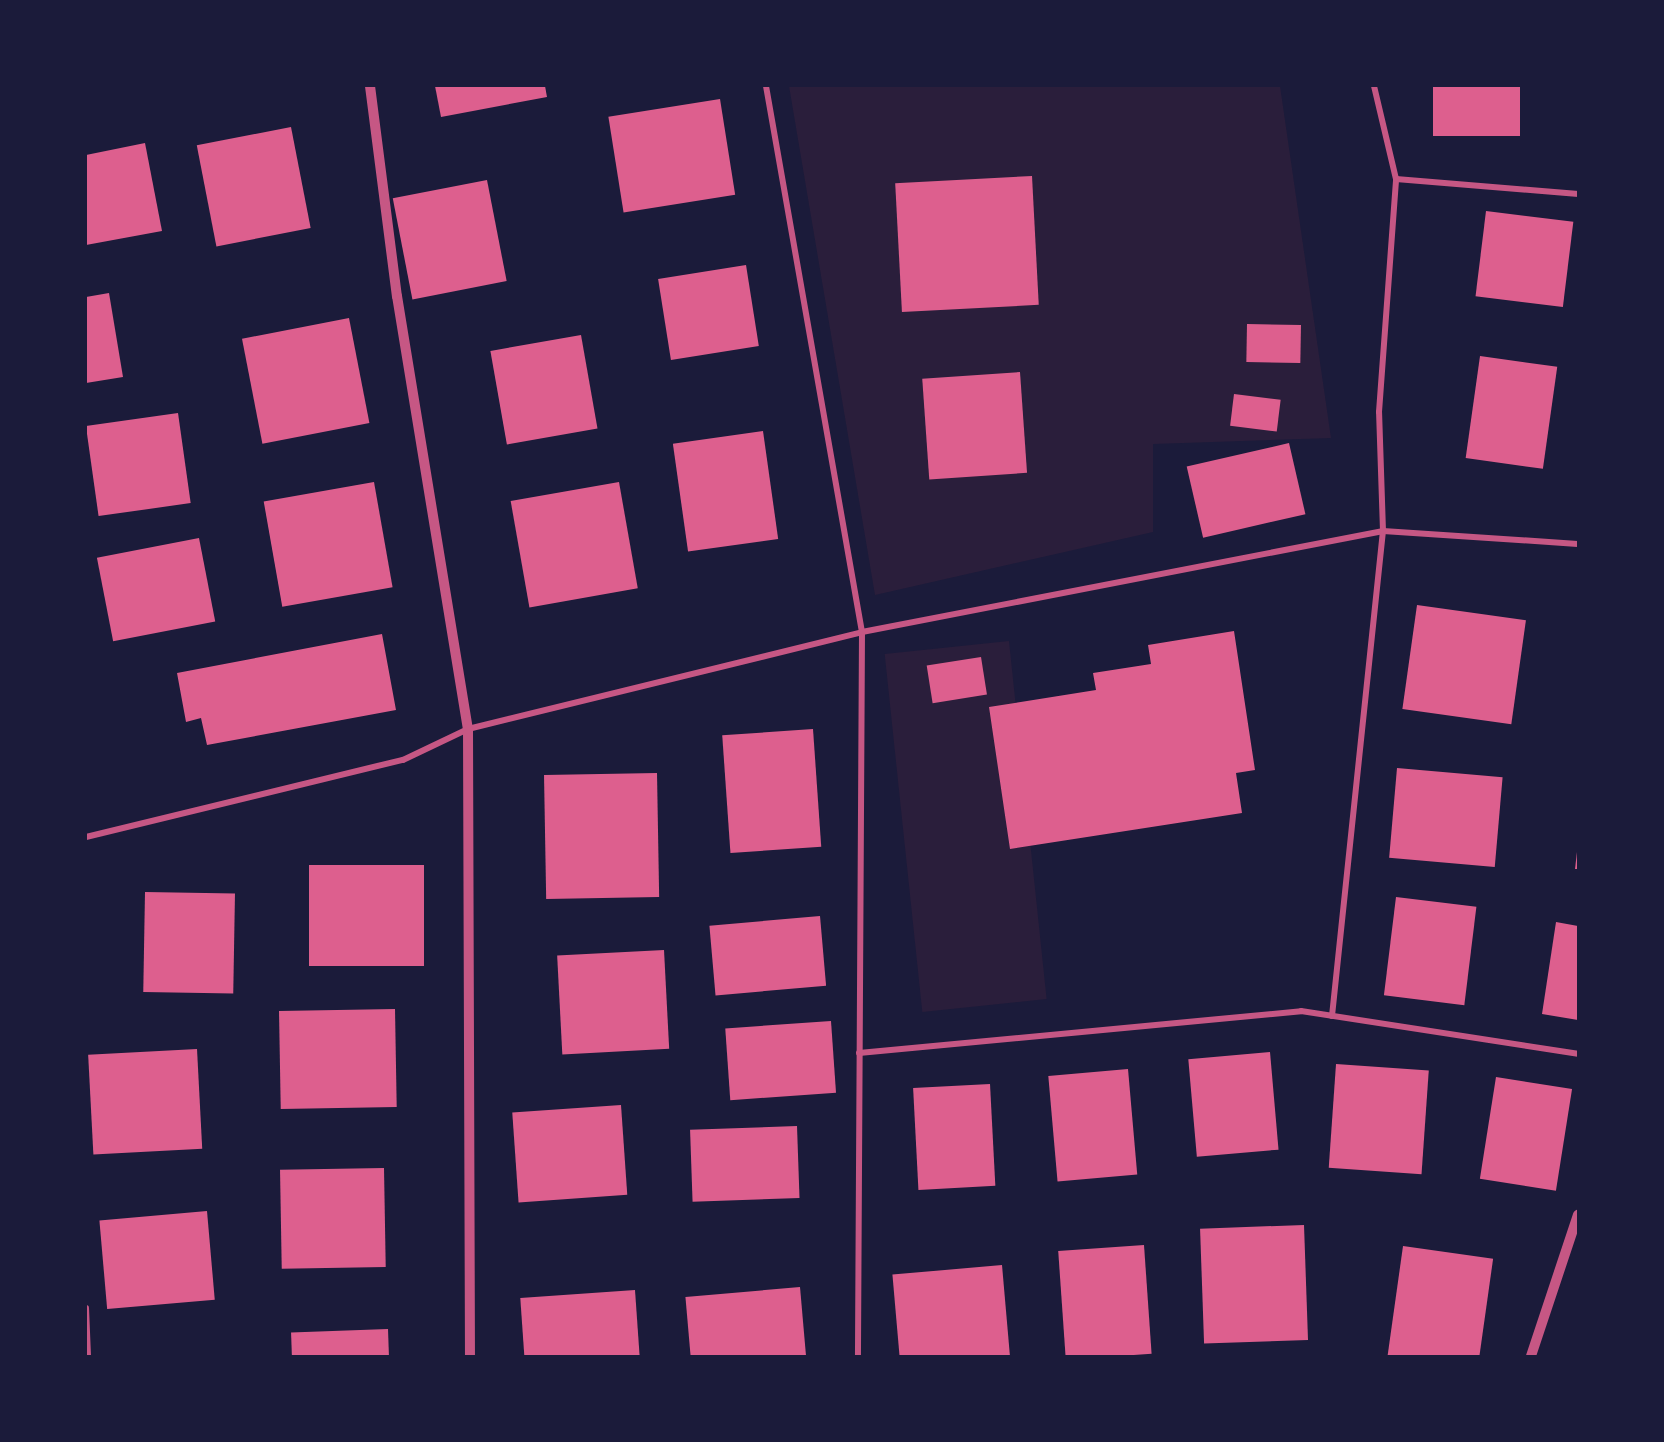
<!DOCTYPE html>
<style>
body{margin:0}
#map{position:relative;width:1664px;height:1442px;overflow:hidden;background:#1b1b3a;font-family:"IBM Plex Serif",serif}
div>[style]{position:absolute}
.green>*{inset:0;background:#2a1e3b;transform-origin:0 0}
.building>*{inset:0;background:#dd5f8e;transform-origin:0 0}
.minor>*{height:6px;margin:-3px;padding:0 3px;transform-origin:3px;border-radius:3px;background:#c65784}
.tertiary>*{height:10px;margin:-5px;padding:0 5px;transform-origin:5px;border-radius:5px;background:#c65784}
span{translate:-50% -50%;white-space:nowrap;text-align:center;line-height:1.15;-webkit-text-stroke:6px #1b1b3a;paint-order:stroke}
.frame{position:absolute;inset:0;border:87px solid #1b1b3a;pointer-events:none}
</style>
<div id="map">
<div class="green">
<div style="clip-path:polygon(789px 86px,1280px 86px,1331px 438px,1153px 444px,1153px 532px,875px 595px)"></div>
<div style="left:1009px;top:641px;width:360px;height:125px;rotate:84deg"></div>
</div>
<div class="building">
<div style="clip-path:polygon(435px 86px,545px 86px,547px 97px,441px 117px)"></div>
<div style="left:1433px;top:86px;width:87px;height:50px"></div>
<div style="left:720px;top:99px;width:97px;height:113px;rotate:81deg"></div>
<div style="left:291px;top:127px;width:103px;height:96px;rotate:79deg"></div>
<div style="clip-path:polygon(145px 143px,162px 231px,86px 245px,86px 155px)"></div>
<div style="left:1032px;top:176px;width:129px;height:137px;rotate:87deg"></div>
<div style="left:487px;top:180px;width:103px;height:96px;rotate:79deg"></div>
<div style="left:1486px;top:211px;width:88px;height:86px;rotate:7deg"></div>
<div style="left:746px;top:265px;width:82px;height:89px;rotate:81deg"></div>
<div style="clip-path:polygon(109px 293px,123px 377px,86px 383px,86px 297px)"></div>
<div style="left:349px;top:318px;width:107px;height:109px;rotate:79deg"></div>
<div style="left:1247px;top:324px;width:54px;height:38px;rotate:1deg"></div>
<div style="left:581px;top:335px;width:95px;height:92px;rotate:80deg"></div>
<div style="left:1480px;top:356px;width:78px;height:103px;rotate:8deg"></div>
<div style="left:1020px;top:372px;width:101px;height:98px;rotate:86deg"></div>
<div style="left:1234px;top:394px;width:47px;height:32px;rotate:7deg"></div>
<div style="left:178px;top:413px;width:91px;height:93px;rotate:82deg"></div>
<div style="left:763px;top:431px;width:109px;height:91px;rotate:82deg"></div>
<div style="left:1289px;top:443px;width:73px;height:105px;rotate:77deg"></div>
<div style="left:374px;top:482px;width:107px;height:112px;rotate:80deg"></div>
<div style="left:619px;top:482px;width:108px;height:110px;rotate:80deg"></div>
<div style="left:199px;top:538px;width:85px;height:104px;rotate:79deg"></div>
<div style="left:1417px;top:605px;width:110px;height:105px;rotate:8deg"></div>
<div style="clip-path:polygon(1234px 631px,1255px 770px,1236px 773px,1242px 813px,1010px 849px,989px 707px,1096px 690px,1093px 673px,1151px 664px,1148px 645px)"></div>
<div style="clip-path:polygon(382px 634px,396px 710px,207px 745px,201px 718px,186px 722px,177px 673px)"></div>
<div style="left:981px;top:657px;width:38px;height:55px;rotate:81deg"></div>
<div style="left:813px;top:729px;width:118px;height:91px;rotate:86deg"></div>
<div style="left:1397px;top:768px;width:106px;height:90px;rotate:5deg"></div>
<div style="left:657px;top:773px;width:124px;height:113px;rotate:89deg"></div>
<div style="clip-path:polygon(1577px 852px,1578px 852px,1578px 869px,1575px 869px)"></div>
<div style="left:309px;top:865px;width:115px;height:101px"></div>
<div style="left:145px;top:892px;width:90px;height:100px;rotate:1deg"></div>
<div style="left:1396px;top:897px;width:81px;height:99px;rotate:7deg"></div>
<div style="left:820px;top:916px;width:70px;height:111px;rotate:85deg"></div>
<div style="clip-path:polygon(1556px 922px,1578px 926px,1578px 1020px,1542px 1014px)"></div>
<div style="left:664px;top:950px;width:99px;height:107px;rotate:87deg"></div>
<div style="left:395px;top:1009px;width:98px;height:116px;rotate:89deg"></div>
<div style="left:831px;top:1021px;width:72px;height:106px;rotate:86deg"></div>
<div style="left:197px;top:1049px;width:100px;height:109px;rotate:87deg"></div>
<div style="left:1270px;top:1052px;width:98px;height:82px;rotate:85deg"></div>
<div style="left:1336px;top:1064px;width:93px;height:104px;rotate:4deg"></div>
<div style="left:1128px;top:1069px;width:106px;height:80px;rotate:85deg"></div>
<div style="left:1496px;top:1077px;width:77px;height:103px;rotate:9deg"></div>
<div style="left:990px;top:1084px;width:102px;height:77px;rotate:87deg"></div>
<div style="left:621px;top:1105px;width:90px;height:109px;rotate:86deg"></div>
<div style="left:797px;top:1126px;width:72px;height:107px;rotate:88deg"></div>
<div style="left:384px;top:1168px;width:99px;height:104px;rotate:89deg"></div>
<div style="left:207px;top:1211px;width:89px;height:108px;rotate:85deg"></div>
<div style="left:1304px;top:1225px;width:115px;height:104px;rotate:88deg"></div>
<div style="left:1144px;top:1245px;width:109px;height:86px;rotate:86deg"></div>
<div style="left:1403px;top:1246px;width:91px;height:110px;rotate:8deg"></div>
<div style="left:1002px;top:1265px;width:91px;height:110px;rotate:85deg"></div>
<div style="left:800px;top:1287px;width:69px;height:115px;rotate:85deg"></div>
<div style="left:635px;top:1290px;width:66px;height:115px;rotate:86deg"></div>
<div style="left:388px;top:1329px;width:27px;height:97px;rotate:88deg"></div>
</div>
<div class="minor">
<div style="left:766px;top:86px;width:554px;rotate:80.03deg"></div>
<div style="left:862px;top:632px;width:724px;rotate:90.32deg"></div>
<div style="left:1396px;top:179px;width:183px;rotate:4.7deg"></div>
<div style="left:86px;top:837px;width:326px;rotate:-13.7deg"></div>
<div style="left:403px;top:760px;width:72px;rotate:-25.5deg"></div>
<div style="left:468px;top:729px;width:406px;rotate:-13.8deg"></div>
<div style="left:862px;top:632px;width:531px;rotate:-10.97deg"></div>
<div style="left:1383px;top:531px;width:195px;rotate:3.8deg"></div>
<div style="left:1332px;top:1016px;width:488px;rotate:-84deg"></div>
<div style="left:1383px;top:531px;width:119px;rotate:-91.9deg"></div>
<div style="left:1379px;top:412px;width:234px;rotate:-85.8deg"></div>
<div style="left:1396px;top:179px;width:96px;rotate:-103.3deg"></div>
<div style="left:859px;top:1053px;width:444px;rotate:-5.4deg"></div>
<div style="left:1301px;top:1011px;width:280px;rotate:8.8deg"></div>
<div style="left:86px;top:1308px;width:48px;rotate:87.6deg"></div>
</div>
<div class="tertiary">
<div style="left:370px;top:86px;width:212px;rotate:82.7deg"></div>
<div style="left:397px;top:296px;width:439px;rotate:80.7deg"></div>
<div style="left:468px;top:729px;width:627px;rotate:89.82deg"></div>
<div style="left:1531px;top:1356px;width:149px;rotate:-71.6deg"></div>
</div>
<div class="frame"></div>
</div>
